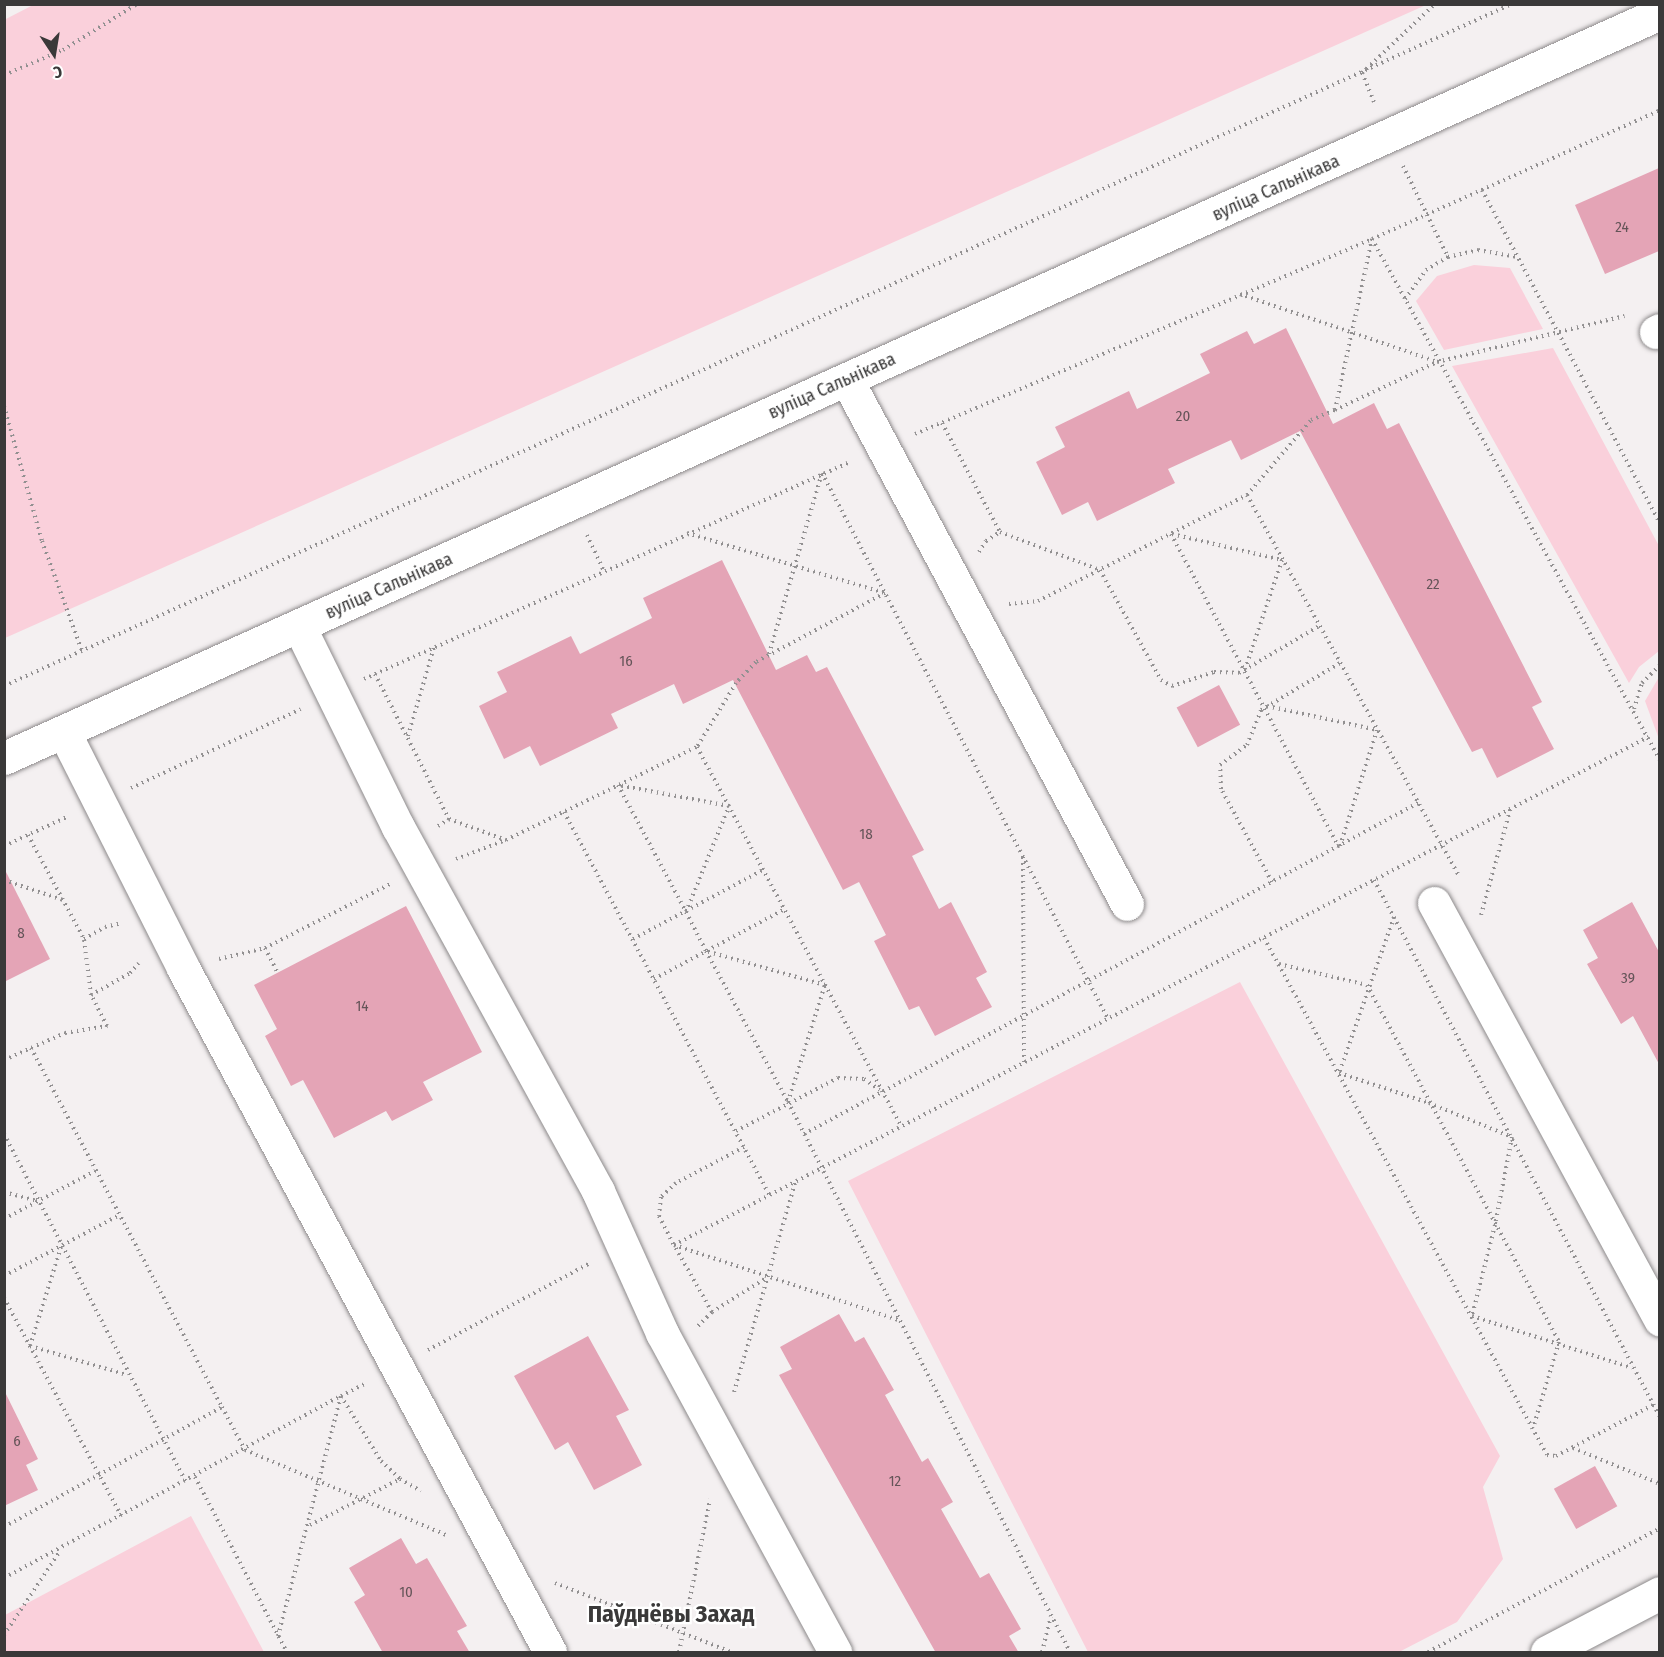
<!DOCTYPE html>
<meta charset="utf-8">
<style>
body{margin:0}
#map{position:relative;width:1664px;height:1657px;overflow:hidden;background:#f4f0f1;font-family:"Fira Sans Condensed",sans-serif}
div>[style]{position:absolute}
.green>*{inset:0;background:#fad0db}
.building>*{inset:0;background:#e4a4b6;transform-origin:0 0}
.path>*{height:4px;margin-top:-2px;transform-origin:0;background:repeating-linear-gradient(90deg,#929091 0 1.5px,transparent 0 6px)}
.roads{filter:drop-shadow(0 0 2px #8d8a8b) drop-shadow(0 0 2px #8d8a8b)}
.minor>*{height:33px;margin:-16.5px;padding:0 16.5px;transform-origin:16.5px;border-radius:16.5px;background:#fff}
span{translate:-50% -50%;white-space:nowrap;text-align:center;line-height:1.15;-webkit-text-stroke:4.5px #fff;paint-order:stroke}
.number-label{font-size:15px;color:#645458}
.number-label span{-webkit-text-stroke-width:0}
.street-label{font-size:18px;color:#3a3939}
.district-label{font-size:24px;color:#3a3939;font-weight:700}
.frame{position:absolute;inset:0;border:6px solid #3a3939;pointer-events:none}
.north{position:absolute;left:24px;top:24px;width:60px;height:60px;-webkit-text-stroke:4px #fff;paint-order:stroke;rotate:168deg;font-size:16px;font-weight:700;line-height:24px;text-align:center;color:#3a3939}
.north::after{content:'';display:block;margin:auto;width:21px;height:27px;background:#3a3939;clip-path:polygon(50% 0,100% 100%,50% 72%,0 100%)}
</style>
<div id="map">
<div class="green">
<div style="clip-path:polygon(35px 4px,1426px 4px,1426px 5px,5px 638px,4px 20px)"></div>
<div style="clip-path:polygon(1474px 265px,1510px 268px,1543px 329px,1444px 350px,1416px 301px,1437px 276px)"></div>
<div style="clip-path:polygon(1553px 348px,1659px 546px,1659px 651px,1639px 667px,1629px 683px,1452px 366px)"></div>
<div style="clip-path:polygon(1659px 677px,1659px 739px,1645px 701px)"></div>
<div style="clip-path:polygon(1240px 982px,1500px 1456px,1483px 1487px,1503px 1559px,1457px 1622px,1399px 1652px,1088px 1652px,848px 1181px)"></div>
<div style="clip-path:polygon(191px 1516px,264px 1652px,5px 1652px,5px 1615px)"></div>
</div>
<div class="building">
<div style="clip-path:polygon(1659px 168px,1659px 251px,1605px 274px,1575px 205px)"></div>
<div style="clip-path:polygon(1286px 328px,1333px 424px,1374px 403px,1387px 429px,1399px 423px,1542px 702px,1532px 707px,1554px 749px,1497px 778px,1482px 748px,1472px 752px,1300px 431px,1241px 460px,1231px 440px,1168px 469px,1175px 483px,1097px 521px,1088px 502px,1062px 515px,1036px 462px,1065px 447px,1055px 427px,1129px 391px,1137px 409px,1210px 373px,1200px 354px,1247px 331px,1254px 344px)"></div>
<div style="clip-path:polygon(722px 560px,776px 670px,807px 655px,816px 672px,827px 667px,924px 850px,912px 856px,939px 909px,951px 902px,987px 972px,976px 978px,992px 1007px,935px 1036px,919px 1006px,909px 1010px,874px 941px,886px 935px,859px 882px,843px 890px,733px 680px,683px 704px,674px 684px,611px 714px,618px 728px,540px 766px,530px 746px,504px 759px,479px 706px,507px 692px,497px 672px,571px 636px,580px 654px,652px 618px,643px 598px)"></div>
<div style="left:1219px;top:685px;width:45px;height:48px;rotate:62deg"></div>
<div style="clip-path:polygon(4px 868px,50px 959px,4px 982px)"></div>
<div style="clip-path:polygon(1632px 902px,1659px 952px,1659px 1064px,1633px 1016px,1621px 1024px,1587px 964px,1598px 958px,1583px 930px)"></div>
<div style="clip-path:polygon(406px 906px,482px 1052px,423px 1082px,433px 1100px,392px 1121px,386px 1111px,334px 1138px,303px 1080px,291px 1086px,265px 1036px,277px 1029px,254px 985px)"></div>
<div style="clip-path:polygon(839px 1314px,855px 1342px,864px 1337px,894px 1390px,885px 1395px,922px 1462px,928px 1458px,953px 1502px,941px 1509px,980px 1578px,989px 1573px,1021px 1629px,1009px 1636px,1019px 1653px,936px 1653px,779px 1375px,792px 1369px,780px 1347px)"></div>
<div style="clip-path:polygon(588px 1336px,629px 1410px,616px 1416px,642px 1465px,594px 1490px,568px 1442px,555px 1450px,514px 1376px)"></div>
<div style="clip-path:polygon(4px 1390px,38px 1459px,26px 1465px,38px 1490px,4px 1506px)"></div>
<div style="left:1595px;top:1466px;width:46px;height:47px;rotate:61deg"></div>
<div style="clip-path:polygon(401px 1538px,416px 1564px,427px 1558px,467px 1626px,457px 1631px,470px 1653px,383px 1653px,354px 1602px,365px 1595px,349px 1568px)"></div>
</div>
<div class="path">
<div style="left:4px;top:75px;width:64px;rotate:-23deg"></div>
<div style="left:63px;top:50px;width:87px;rotate:-31.9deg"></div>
<div style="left:1374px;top:102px;width:31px;rotate:-112deg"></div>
<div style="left:1362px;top:73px;width:100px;rotate:-43.4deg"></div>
<div style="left:1403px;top:166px;width:102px;rotate:63.7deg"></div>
<div style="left:1482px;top:190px;width:378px;rotate:61.9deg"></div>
<div style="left:1372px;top:239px;width:595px;rotate:61.07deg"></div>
<div style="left:1240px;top:294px;width:208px;rotate:19deg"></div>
<div style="left:1405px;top:299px;width:36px;rotate:-54deg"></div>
<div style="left:1426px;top:270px;width:26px;rotate:-31deg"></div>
<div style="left:1448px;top:257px;width:31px;rotate:-13deg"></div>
<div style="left:1478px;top:250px;width:40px;rotate:10deg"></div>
<div style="left:4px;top:406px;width:140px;rotate:74.3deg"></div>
<div style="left:42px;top:541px;width:117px;rotate:70deg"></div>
<div style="left:1335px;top:410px;width:113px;rotate:-25.2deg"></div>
<div style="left:1437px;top:362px;width:193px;rotate:-13.8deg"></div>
<div style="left:942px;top:423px;width:123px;rotate:62deg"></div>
<div style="left:915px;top:434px;width:497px;rotate:-23.1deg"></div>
<div style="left:1372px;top:239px;width:316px;rotate:-24.1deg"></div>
<div style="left:1247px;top:495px;width:99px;rotate:-49.5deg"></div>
<div style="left:1311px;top:420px;width:26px;rotate:-23deg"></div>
<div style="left:1335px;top:410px;width:175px;rotate:-77.8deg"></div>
<div style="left:687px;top:533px;width:207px;rotate:16.9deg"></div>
<div style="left:885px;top:593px;width:146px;rotate:151.9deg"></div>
<div style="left:756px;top:662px;width:29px;rotate:134deg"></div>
<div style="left:736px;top:683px;width:75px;rotate:121.4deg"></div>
<div style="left:1171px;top:534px;width:355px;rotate:61.8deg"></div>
<div style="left:1172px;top:534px;width:113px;rotate:13.3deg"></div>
<div style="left:1282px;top:560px;width:115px;rotate:108.7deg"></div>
<div style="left:587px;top:535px;width:38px;rotate:65deg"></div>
<div style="left:979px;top:552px;width:13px;rotate:-58deg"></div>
<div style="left:986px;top:541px;width:17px;rotate:-33deg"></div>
<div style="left:1000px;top:532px;width:107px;rotate:20.8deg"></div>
<div style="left:1100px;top:570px;width:126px;rotate:61deg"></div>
<div style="left:1161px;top:680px;width:13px;rotate:29deg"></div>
<div style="left:1172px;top:686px;width:44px;rotate:-18.4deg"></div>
<div style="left:1214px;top:672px;width:25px;rotate:2deg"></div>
<div style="left:1239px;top:673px;width:93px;rotate:-30.4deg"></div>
<div style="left:1009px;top:604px;width:29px;rotate:-6deg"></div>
<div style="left:1038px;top:601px;width:234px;rotate:-26.9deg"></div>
<div style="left:1247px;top:495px;width:436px;rotate:60.9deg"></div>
<div style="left:769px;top:654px;width:189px;rotate:-73.7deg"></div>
<div style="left:822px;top:473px;width:616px;rotate:62.35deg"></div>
<div style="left:375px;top:674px;width:163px;rotate:63deg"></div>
<div style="left:364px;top:679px;width:532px;rotate:-24.06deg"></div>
<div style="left:4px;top:686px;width:1655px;rotate:-24.34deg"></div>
<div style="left:1267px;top:706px;width:113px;rotate:12.3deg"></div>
<div style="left:1377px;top:730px;width:122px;rotate:107.7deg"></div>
<div style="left:1634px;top:709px;width:27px;rotate:-73deg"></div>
<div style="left:1642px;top:683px;width:25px;rotate:-45deg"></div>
<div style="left:408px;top:736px;width:93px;rotate:-73.7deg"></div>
<div style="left:131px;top:788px;width:187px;rotate:-24.9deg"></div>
<div style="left:564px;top:812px;width:436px;rotate:61.8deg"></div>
<div style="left:438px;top:826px;width:13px;rotate:-32deg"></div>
<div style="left:449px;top:819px;width:61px;rotate:20.2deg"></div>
<div style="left:28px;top:835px;width:118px;rotate:61.7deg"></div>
<div style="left:4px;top:846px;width:69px;rotate:-24.7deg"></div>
<div style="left:1023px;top:857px;width:205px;rotate:89.7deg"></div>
<div style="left:456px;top:859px;width:53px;rotate:-20.8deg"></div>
<div style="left:506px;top:840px;width:212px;rotate:-26deg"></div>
<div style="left:697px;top:747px;width:432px;rotate:61.7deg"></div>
<div style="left:4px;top:880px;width:62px;rotate:18.7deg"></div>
<div style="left:1374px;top:880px;width:608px;rotate:61.96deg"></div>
<div style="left:1272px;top:882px;width:106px;rotate:-118.7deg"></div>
<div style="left:1221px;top:789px;width:24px;rotate:-92deg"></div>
<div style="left:1220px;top:765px;width:34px;rotate:-37deg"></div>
<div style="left:1247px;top:745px;width:38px;rotate:-68deg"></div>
<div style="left:1261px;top:710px;width:92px;rotate:-30.7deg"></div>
<div style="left:686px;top:912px;width:114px;rotate:-67.9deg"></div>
<div style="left:729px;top:806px;width:113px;rotate:-169.3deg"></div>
<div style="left:618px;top:785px;width:144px;rotate:61.8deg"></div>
<div style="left:686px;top:912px;width:44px;rotate:62.9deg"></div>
<div style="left:706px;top:951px;width:172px;rotate:61.5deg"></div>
<div style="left:788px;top:1102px;width:123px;rotate:-72.5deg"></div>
<div style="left:825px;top:985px;width:124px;rotate:-164.1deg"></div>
<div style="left:1481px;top:915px;width:112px;rotate:-74.5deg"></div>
<div style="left:1394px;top:917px;width:165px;rotate:109.4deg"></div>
<div style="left:1339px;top:1073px;width:95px;rotate:18.4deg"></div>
<div style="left:1429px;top:1103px;width:90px;rotate:22.3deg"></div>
<div style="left:1512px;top:1137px;width:90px;rotate:100.9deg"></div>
<div style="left:1495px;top:1225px;width:94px;rotate:104.2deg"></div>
<div style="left:1472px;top:1316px;width:168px;rotate:18deg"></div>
<div style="left:1264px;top:938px;width:589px;rotate:61.3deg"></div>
<div style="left:1547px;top:1455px;width:9px;rotate:6deg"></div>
<div style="left:1556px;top:1456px;width:110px;rotate:-27.7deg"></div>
<div style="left:633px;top:939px;width:147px;rotate:-28deg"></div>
<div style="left:265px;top:948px;width:28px;rotate:63deg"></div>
<div style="left:219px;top:959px;width:47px;rotate:-13.4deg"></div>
<div style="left:265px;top:948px;width:140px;rotate:-27.1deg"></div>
<div style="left:1279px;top:964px;width:90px;rotate:13.4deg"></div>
<div style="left:1367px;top:985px;width:405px;rotate:61.7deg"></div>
<div style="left:1559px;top:1342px;width:90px;rotate:106.8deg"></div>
<div style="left:654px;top:979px;width:149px;rotate:-28.1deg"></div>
<div style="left:91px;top:995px;width:45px;rotate:-29.4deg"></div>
<div style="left:130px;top:973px;width:13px;rotate:-48deg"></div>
<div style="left:31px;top:1048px;width:407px;rotate:62deg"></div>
<div style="left:4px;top:1060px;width:67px;rotate:-23.9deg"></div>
<div style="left:65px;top:1033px;width:43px;rotate:-9.5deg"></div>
<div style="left:107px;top:1026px;width:35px;rotate:-117deg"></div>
<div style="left:91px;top:995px;width:56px;rotate:-97.1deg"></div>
<div style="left:84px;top:939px;width:24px;rotate:-30deg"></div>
<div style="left:105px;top:927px;width:17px;rotate:-13deg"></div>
<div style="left:788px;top:1102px;width:618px;rotate:62.85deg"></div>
<div style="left:736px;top:1131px;width:115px;rotate:-27.5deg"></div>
<div style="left:838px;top:1078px;width:26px;rotate:2deg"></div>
<div style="left:864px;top:1079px;width:19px;rotate:35deg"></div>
<div style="left:4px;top:1134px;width:393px;rotate:62.4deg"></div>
<div style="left:804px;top:1134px;width:698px;rotate:-28.33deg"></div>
<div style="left:744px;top:1147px;width:77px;rotate:152.1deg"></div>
<div style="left:676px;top:1183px;width:21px;rotate:137deg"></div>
<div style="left:661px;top:1197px;width:19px;rotate:96deg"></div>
<div style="left:659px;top:1216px;width:33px;rotate:63deg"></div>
<div style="left:674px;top:1245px;width:1099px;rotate:-27.54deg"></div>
<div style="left:4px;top:1192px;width:35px;rotate:15deg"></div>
<div style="left:4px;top:1219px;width:103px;rotate:-27.8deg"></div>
<div style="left:61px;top:1247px;width:104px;rotate:107.4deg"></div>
<div style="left:30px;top:1346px;width:101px;rotate:16.6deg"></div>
<div style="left:4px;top:1276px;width:129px;rotate:-27.8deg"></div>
<div style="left:4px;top:1298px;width:249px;rotate:61.7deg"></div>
<div style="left:712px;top:1312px;width:77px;rotate:-119.6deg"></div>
<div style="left:674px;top:1245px;width:236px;rotate:18.5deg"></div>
<div style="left:698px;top:1326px;width:20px;rotate:-45deg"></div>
<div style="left:712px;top:1312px;width:64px;rotate:-32.2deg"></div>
<div style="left:428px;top:1350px;width:184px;rotate:-28.2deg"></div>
<div style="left:734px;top:1392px;width:218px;rotate:-73.7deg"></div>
<div style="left:1573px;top:1448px;width:94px;rotate:22.5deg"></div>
<div style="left:195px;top:1477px;width:198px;rotate:62.3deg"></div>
<div style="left:310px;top:1525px;width:101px;rotate:-27.1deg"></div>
<div style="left:4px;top:1527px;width:249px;rotate:-28.8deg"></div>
<div style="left:222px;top:1407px;width:49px;rotate:61.9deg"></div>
<div style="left:245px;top:1450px;width:218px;rotate:22.9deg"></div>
<div style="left:4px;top:1578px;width:383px;rotate:-28.4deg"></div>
<div style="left:341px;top:1396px;width:76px;rotate:58.4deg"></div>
<div style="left:381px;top:1461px;width:26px;rotate:43deg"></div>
<div style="left:400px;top:1479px;width:24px;rotate:30deg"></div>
<div style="left:555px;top:1583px;width:189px;rotate:21.4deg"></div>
<div style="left:4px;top:1635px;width:101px;rotate:-56.3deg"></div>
<div style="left:278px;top:1636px;width:248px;rotate:-75.3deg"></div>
<div style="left:341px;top:1396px;width:28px;rotate:-27deg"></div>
<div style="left:679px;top:1652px;width:156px;rotate:-78.5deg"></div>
<div style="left:1042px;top:1652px;width:36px;rotate:-76deg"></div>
<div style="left:1428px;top:1652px;width:263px;rotate:-28.1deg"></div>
</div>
<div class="roads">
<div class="minor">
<div style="left:1656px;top:332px;width:4px;rotate:-27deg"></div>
<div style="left:847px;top:380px;width:594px;rotate:61.88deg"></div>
<div style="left:299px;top:626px;width:224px;rotate:63.8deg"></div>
<div style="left:398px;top:827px;width:415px;rotate:61.2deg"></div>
<div style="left:598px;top:1191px;width:156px;rotate:65.7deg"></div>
<div style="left:662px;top:1333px;width:363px;rotate:61.5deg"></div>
<div style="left:64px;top:732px;width:264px;rotate:63.2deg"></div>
<div style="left:183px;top:968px;width:776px;rotate:61.78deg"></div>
<div style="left:4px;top:758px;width:1816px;rotate:-24.22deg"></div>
<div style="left:1434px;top:903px;width:474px;rotate:61.5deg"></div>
<div style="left:1547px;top:1652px;width:127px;rotate:-27.6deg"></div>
</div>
</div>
<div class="number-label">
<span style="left:1622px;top:228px">24</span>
<span style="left:1183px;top:417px">20</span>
<span style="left:1433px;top:585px">22</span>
<span style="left:626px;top:662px">16</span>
<span style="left:866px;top:835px">18</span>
<span style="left:21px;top:934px">8</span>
<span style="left:1628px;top:979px">39</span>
<span style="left:362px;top:1007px">14</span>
<span style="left:17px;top:1442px">6</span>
<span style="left:895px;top:1482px">12</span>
<span style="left:406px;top:1593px">10</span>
</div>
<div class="street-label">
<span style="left:1276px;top:188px;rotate:-24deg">вуліца Сальнікава</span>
<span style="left:832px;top:386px;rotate:-24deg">вуліца Сальнікава</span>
<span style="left:389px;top:586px;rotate:-24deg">вуліца Сальнікава</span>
</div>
<div class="district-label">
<span style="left:671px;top:1615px">Паўднёвы Захад</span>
</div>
<div class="frame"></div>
<div class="north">С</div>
</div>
